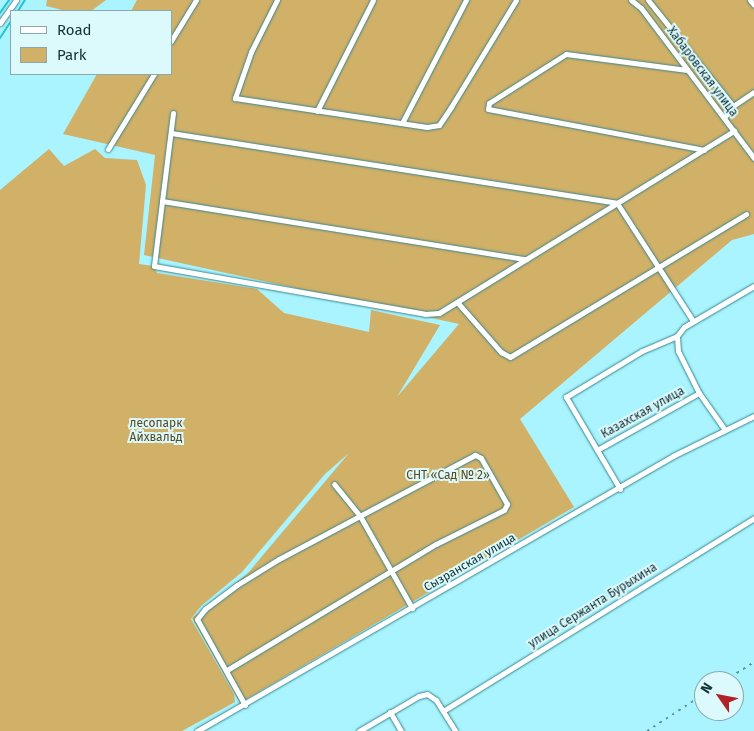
<!DOCTYPE html>
<meta charset="utf-8">
<style>
body{margin:0}
#map{position:relative;width:754px;height:731px;overflow:hidden;background:#a9f4fe;font-family:"Fira Sans",sans-serif}
div>[style]{position:absolute}
.green>*{inset:0;background:#d1b067}
.stream>*{height:2px;margin:-1px;padding:0 1px;transform-origin:1px;border-radius:1px;background:#1dc5d5}
.roads{filter:drop-shadow(0 0 1px #3a868f) drop-shadow(0 0 1px #3a868f)}
.street>*{height:5px;margin:-2.5px;padding:0 2.5px;transform-origin:2.5px;border-radius:2.5px;background:#fff}
.rail>*{height:2px;margin-top:-1px;transform-origin:0;background:repeating-linear-gradient(90deg,#5e939a 0 2.5px,transparent 0 7.5px)}
span{translate:-50% -50%;white-space:nowrap;text-align:center;line-height:1.15;-webkit-text-stroke:4px #dcf9fc;paint-order:stroke}
.street-label{font-size:12px;color:#123236}
.park-label{font-size:12px;color:#5a4921}
.legend{position:absolute;left:10px;top:10px;width:162px;height:65px;box-sizing:border-box;background:#dcf9fc;border:1px solid #8ba9ad;margin:0;padding:6px 9px;list-style:none;font-size:15px;color:#123236}
.legend li{display:flex;align-items:center;gap:10px;height:25px}
.legend b{width:25px;border:1px solid #8ba9ad}
.north{position:absolute;left:694px;top:671px;width:50px;height:50px;box-sizing:border-box;background:#dcf9fc;border:1px solid #8ba9ad;border-radius:50%;rotate:303deg;font-size:14px;font-weight:700;line-height:20px;text-align:center;color:#123236}
.north::after{content:'';display:block;margin:auto;width:18px;height:22px;background:#b22125;clip-path:polygon(50% 0,100% 100%,50% 72%,0 100%)}
</style>
<div id="map">
<div class="green">
<div style="clip-path:polygon(47px 0,106px 0,91px 11px,66px 11px,46px 6px)"></div>
<div style="clip-path:polygon(137px 0,754px 0,754px 234px,732px 240px,520px 419px,574px 507px,240px 703px,192px 618px,248px 573px,349px 453px,325px 474px,242px 572px,201px 606px,191px 619px,234px 694px,235px 702px,182px 731px,0 731px,0 190px,49px 149px,64px 166px,95px 149px,105px 158px,137px 160px,146px 185px,139px 264px,154px 266px,157px 273px,257px 289px,284px 313px,369px 332px,371px 310px,440px 325px,397px 397px,459px 324px,144px 255px,155px 155px,63px 134px,97px 74px,171px 74px,171px 11px,131px 11px)"></div>
</div>
<div class="stream">
<div style="left:18px;top:11px;width:13px;rotate:-58deg"></div>
<div style="left:0;top:13px;width:16px;rotate:-55deg"></div>
<div style="left:0;top:38px;width:20px;rotate:-57deg"></div>
</div>
<div class="roads">
<div class="street">
<div style="left:277px;top:0;width:58px;rotate:116.6deg"></div>
<div style="left:251px;top:52px;width:49px;rotate:109.2deg"></div>
<div style="left:235px;top:98px;width:194px;rotate:8.6deg"></div>
<div style="left:427px;top:127px;width:12px;rotate:-9deg"></div>
<div style="left:439px;top:125px;width:22px;rotate:-56deg"></div>
<div style="left:451px;top:107px;width:125px;rotate:-58.7deg"></div>
<div style="left:631px;top:0;width:13px;rotate:39deg"></div>
<div style="left:641px;top:8px;width:188px;rotate:53deg"></div>
<div style="left:648px;top:0;width:136px;rotate:51.3deg"></div>
<div style="left:733px;top:106px;width:15px;rotate:127deg"></div>
<div style="left:750px;top:0;width:6px;rotate:51deg"></div>
<div style="left:0;top:23px;width:28px;rotate:-55deg"></div>
<div style="left:171px;top:41px;width:48px;rotate:-58.6deg"></div>
<div style="left:687px;top:70px;width:122px;rotate:-172.5deg"></div>
<div style="left:566px;top:54px;width:91px;rotate:147.5deg"></div>
<div style="left:489px;top:103px;width:6px;rotate:99deg"></div>
<div style="left:488px;top:109px;width:220px;rotate:10.7deg"></div>
<div style="left:733px;top:106px;width:25px;rotate:-34deg"></div>
<div style="left:317px;top:111px;width:124px;rotate:-63.2deg"></div>
<div style="left:173px;top:113px;width:154px;rotate:97.1deg"></div>
<div style="left:154px;top:266px;width:275px;rotate:10deg"></div>
<div style="left:425px;top:314px;width:14px;rotate:-4deg"></div>
<div style="left:439px;top:313px;width:347px;rotate:-31.7deg"></div>
<div style="left:402px;top:123px;width:139px;rotate:-62.5deg"></div>
<div style="left:171px;top:133px;width:451px;rotate:8.9deg"></div>
<div style="left:617px;top:203px;width:140px;rotate:57.2deg"></div>
<div style="left:108px;top:149px;width:88px;rotate:-58.5deg"></div>
<div style="left:162px;top:201px;width:369px;rotate:9.1deg"></div>
<div style="left:457px;top:302px;width:67px;rotate:48.7deg"></div>
<div style="left:501px;top:352px;width:10px;rotate:29deg"></div>
<div style="left:510px;top:357px;width:276px;rotate:-31.2deg"></div>
<div style="left:725px;top:430px;width:45px;rotate:-125.1deg"></div>
<div style="left:699px;top:393px;width:47px;rotate:-116.6deg"></div>
<div style="left:678px;top:351px;width:15px;rotate:-94deg"></div>
<div style="left:677px;top:336px;width:11px;rotate:-52deg"></div>
<div style="left:684px;top:327px;width:81px;rotate:-30.4deg"></div>
<div style="left:597px;top:450px;width:117px;rotate:-29.2deg"></div>
<div style="left:620px;top:489px;width:107px;rotate:-120.4deg"></div>
<div style="left:566px;top:397px;width:89px;rotate:-31.2deg"></div>
<div style="left:642px;top:351px;width:38px;rotate:-23deg"></div>
<div style="left:227px;top:670px;width:244px;rotate:-31.1deg"></div>
<div style="left:436px;top:544px;width:76px;rotate:-26.6deg"></div>
<div style="left:504px;top:510px;width:7px;rotate:-63deg"></div>
<div style="left:507px;top:504px;width:53px;rotate:-119.5deg"></div>
<div style="left:481px;top:458px;width:7px;rotate:-153deg"></div>
<div style="left:475px;top:455px;width:130px;rotate:152.1deg"></div>
<div style="left:360px;top:516px;width:41px;rotate:-129.1deg"></div>
<div style="left:245px;top:705px;width:98px;rotate:-119.2deg"></div>
<div style="left:197px;top:619px;width:13px;rotate:-51deg"></div>
<div style="left:205px;top:609px;width:40px;rotate:-37deg"></div>
<div style="left:237px;top:585px;width:49px;rotate:-31.8deg"></div>
<div style="left:279px;top:559px;width:92px;rotate:-28deg"></div>
<div style="left:360px;top:516px;width:106px;rotate:60.5deg"></div>
<div style="left:443px;top:711px;width:366px;rotate:-31.8deg"></div>
<div style="left:390px;top:712px;width:22px;rotate:60deg"></div>
<div style="left:197px;top:731px;width:550px;rotate:-30.02deg"></div>
<div style="left:673px;top:456px;width:90px;rotate:-26.3deg"></div>
<div style="left:359px;top:731px;width:69px;rotate:-30.3deg"></div>
<div style="left:419px;top:696px;width:8px;rotate:-14deg"></div>
<div style="left:427px;top:694px;width:11px;rotate:34deg"></div>
<div style="left:436px;top:700px;width:36px;rotate:58deg"></div>
</div>
</div>
<div class="rail">
<div style="left:724px;top:681px;width:36px;rotate:-32deg"></div>
<div style="left:647px;top:731px;width:68px;rotate:-33deg"></div>
</div>
<div class="street-label">
<span style="left:702px;top:72px;rotate:53deg">Хабаровская улица</span>
<span style="left:643px;top:413px;rotate:-29deg">Казахская улица</span>
<span style="left:470px;top:563px;rotate:-30deg">Сызранская улица</span>
<span style="left:593px;top:606px;rotate:-32deg">улица Сержанта Бурыхина</span>
</div>
<div class="park-label">
<span style="left:156px;top:431px">лесопарк<br>Айхвальд</span>
<span style="left:448px;top:476px">СНТ «Сад № 2»</span>
</div>
<ul class="legend">
<li><b style="height:6px;background:#fff"></b>Road</li>
<li><b style="height:14px;background:#d1b067"></b>Park</li>
</ul>
<div class="north">N</div>
</div>
